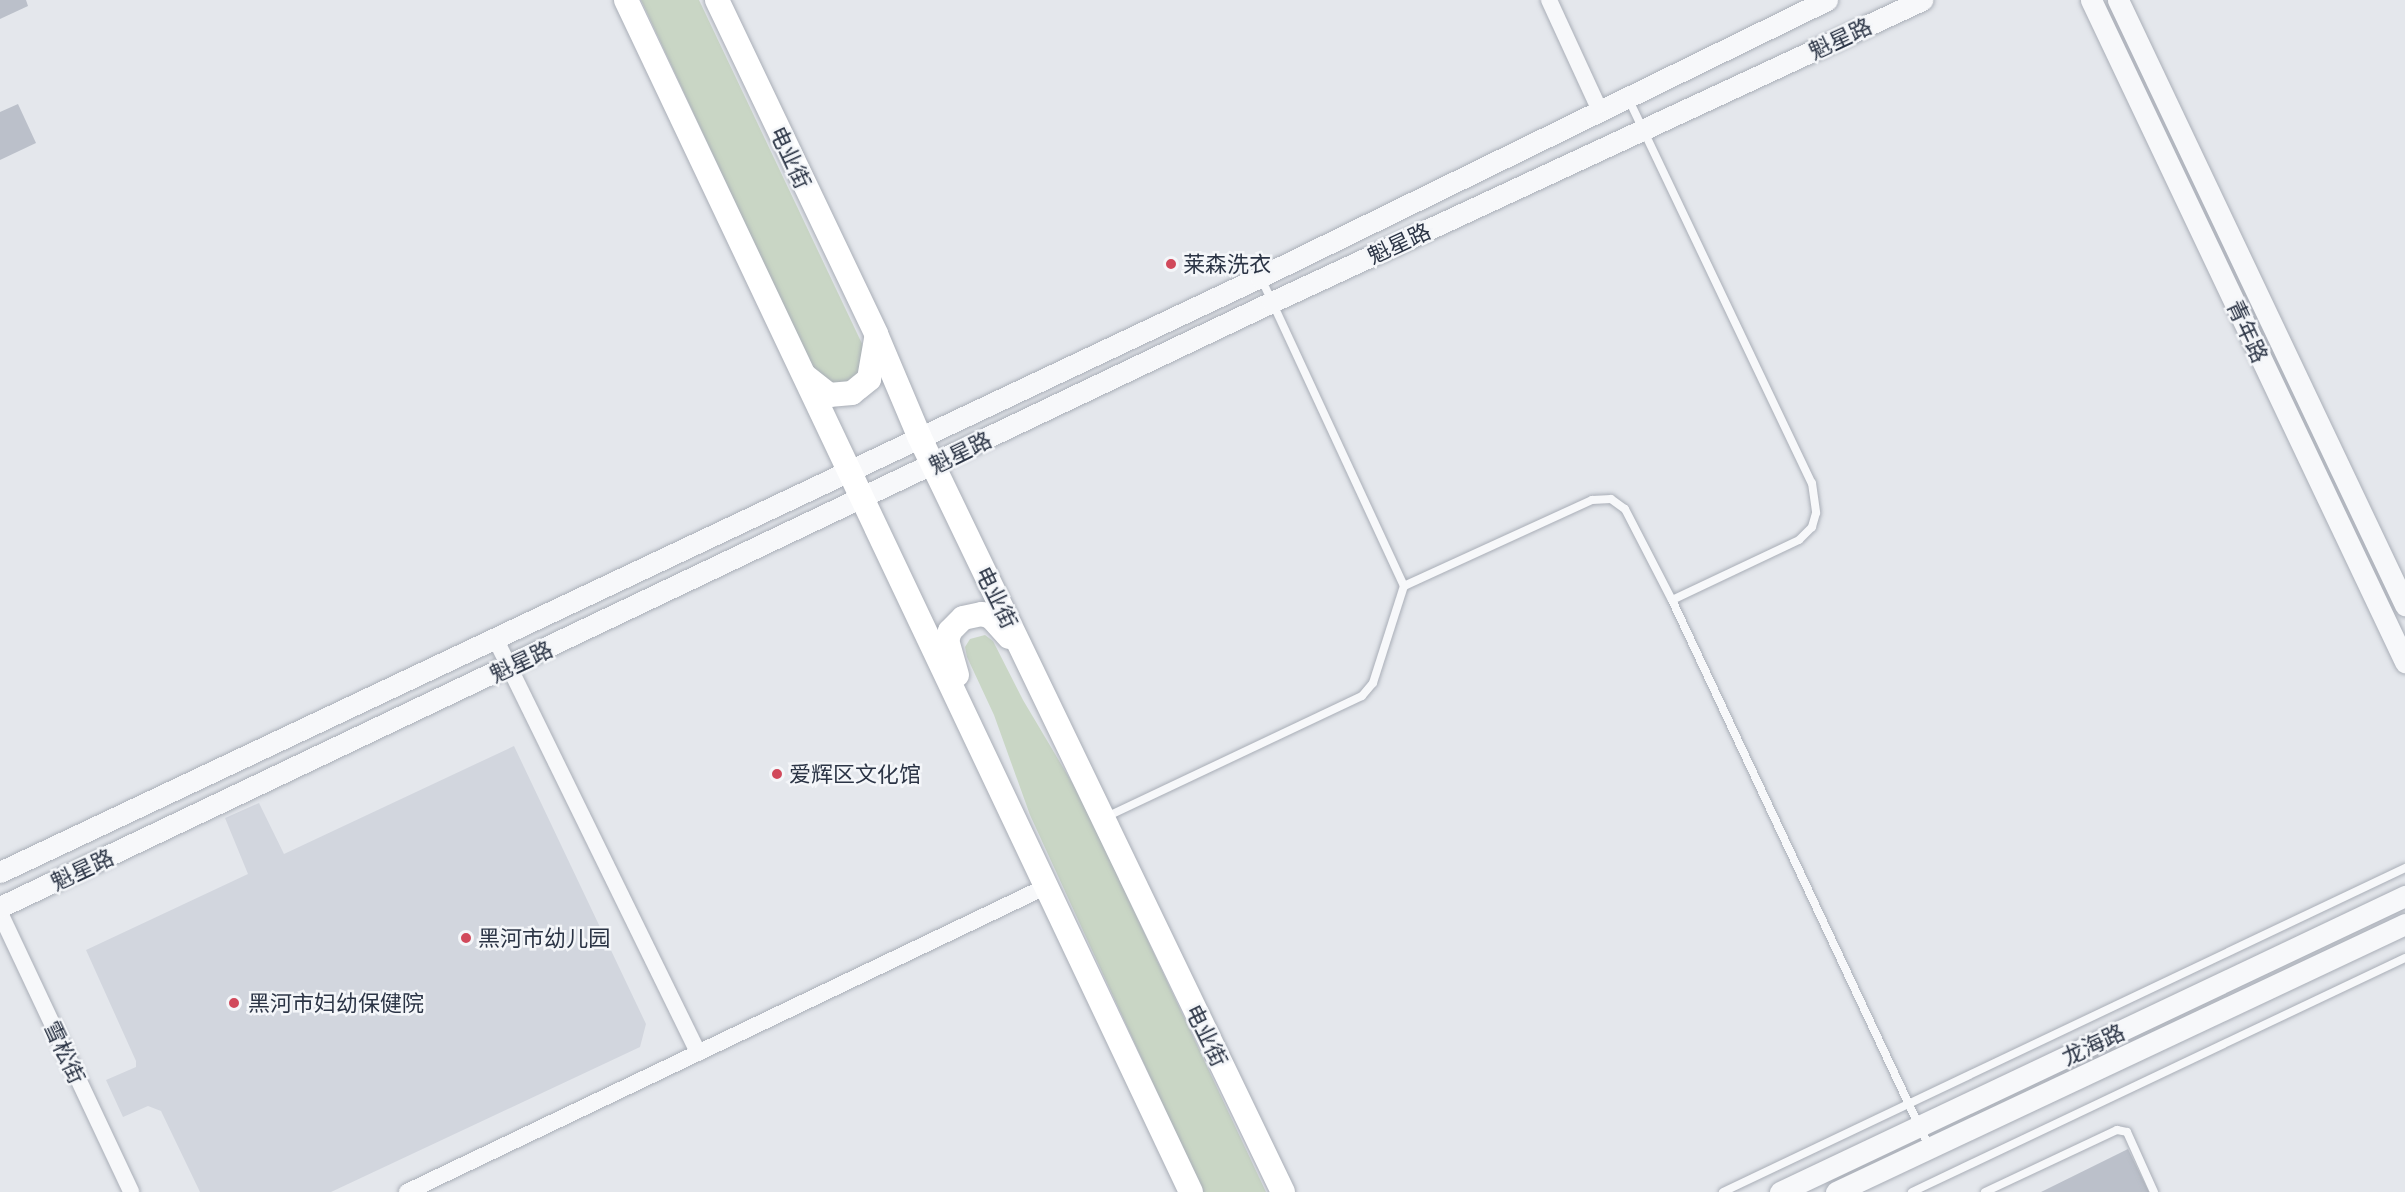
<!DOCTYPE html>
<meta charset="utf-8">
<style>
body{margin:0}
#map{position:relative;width:2405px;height:1192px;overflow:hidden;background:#e4e7ec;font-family:"Exo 2","Noto Sans SC",sans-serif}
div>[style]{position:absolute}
.built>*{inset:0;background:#d2d6de}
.green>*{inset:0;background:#c9d6c5}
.building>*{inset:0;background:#bbc0ca}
.roads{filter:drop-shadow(0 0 2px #a9aeb7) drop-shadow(0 0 2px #a9aeb7)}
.service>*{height:8px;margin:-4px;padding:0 4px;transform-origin:4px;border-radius:4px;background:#f7f8fa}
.minor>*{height:16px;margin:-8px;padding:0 8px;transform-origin:8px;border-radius:8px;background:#f7f8fa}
.tertiary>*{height:21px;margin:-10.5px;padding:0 10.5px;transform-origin:10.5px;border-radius:10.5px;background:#f7f8fa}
.secondary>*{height:24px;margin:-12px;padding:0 12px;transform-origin:12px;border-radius:12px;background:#fff}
.dots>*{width:16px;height:16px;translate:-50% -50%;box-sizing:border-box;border:3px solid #f4f6f9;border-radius:50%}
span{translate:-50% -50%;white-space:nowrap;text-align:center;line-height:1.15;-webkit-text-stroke:5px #f4f6f9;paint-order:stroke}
.street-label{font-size:22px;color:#2b3445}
.poi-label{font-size:22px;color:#2b3445}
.left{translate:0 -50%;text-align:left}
</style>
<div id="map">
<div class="built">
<div style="clip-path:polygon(514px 746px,646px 1024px,640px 1047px,331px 1192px,200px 1192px,161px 1111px,148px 1106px,123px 1117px,106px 1080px,136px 1067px,136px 1061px,86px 950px,248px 874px,225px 818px,259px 803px,284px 854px)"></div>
</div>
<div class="green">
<div style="clip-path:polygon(641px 0,699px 0,865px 350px,857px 379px,833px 386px,813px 370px)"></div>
<div style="clip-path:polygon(985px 635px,993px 641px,1023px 700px,1080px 796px,1266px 1192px,1203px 1192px,1030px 815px,994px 715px,967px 657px,965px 647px,970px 639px)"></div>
</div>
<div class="building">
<div style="clip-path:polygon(0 0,26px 0,28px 6px,0 19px)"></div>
<div style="clip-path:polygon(18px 104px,36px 143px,0 160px,0 112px)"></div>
<div style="clip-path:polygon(2128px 1149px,2149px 1192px,2041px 1192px)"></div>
</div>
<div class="roads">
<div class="service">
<div style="left:1628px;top:98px;width:427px;rotate:64.5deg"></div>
<div style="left:1812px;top:483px;width:30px;rotate:82deg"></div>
<div style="left:1816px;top:513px;width:15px;rotate:106deg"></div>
<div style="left:1812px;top:527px;width:18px;rotate:135deg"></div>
<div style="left:1799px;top:540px;width:140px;rotate:154.7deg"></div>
<div style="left:1261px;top:278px;width:340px;rotate:65.1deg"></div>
<div style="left:1404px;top:586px;width:207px;rotate:-24.6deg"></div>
<div style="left:1592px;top:500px;width:19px;rotate:-3deg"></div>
<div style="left:1611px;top:499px;width:17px;rotate:36deg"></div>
<div style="left:1625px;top:509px;width:102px;rotate:62.7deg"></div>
<div style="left:1672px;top:600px;width:604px;rotate:64.83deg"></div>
<div style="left:1104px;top:818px;width:285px;rotate:-25.3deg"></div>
<div style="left:1362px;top:696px;width:17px;rotate:-50deg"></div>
<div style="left:1373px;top:683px;width:102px;rotate:-72.3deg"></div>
<div style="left:1723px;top:1192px;width:755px;rotate:-25.41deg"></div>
<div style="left:1912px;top:1192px;width:546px;rotate:-25.39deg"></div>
<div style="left:1985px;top:1192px;width:146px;rotate:-25.2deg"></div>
<div style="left:2117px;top:1130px;width:10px;rotate:11deg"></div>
<div style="left:2127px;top:1132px;width:66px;rotate:65.8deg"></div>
</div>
<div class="minor">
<div style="left:1549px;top:0;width:124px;rotate:65.3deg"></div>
<div style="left:495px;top:638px;width:462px;rotate:63.9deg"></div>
<div style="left:0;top:913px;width:308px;rotate:64.8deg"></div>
<div style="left:407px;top:1192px;width:707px;rotate:-25.55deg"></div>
</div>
<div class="tertiary">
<div style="left:2091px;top:0;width:733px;rotate:64.62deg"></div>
<div style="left:2118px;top:0;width:670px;rotate:64.62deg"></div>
<div style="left:0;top:872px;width:1393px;rotate:-25.28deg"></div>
<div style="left:1260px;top:277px;width:631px;rotate:-26.04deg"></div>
<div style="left:0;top:907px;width:1409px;rotate:-25.44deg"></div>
<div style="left:1272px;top:302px;width:717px;rotate:-24.92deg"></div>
<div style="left:1780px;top:1192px;width:692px;rotate:-25.34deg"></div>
<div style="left:1836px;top:1192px;width:629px;rotate:-25.22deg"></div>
</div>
<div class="secondary">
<div style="left:626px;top:0;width:1319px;rotate:64.64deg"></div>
<div style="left:717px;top:0;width:370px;rotate:64.5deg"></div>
<div style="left:876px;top:334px;width:111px;rotate:67.1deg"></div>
<div style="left:919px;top:436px;width:839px;rotate:64.29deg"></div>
<div style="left:805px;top:376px;width:31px;rotate:38deg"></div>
<div style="left:829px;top:395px;width:23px;rotate:-5deg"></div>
<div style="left:852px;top:393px;width:22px;rotate:-39deg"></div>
<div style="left:869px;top:379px;width:41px;rotate:-80.1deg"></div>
<div style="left:957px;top:675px;width:35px;rotate:-106deg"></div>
<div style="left:947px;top:641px;width:10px;rotate:-73deg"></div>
<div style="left:950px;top:631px;width:18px;rotate:-45deg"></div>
<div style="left:963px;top:618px;width:19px;rotate:-12deg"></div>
<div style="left:982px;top:614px;width:9px;rotate:18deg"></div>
<div style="left:991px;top:617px;width:27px;rotate:48deg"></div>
</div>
</div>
<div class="dots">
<div style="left:1171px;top:264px;background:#d1495b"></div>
<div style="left:777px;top:774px;background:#d1495b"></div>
<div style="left:466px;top:938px;background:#d1495b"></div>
<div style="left:234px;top:1003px;background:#d1495b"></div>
</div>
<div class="street-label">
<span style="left:1840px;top:38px;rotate:-25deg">魁星路</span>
<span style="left:791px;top:157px;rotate:65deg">电业街</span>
<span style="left:1399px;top:243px;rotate:-25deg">魁星路</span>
<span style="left:2248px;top:331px;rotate:65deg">青年路</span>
<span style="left:960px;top:452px;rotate:-26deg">魁星路</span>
<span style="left:997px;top:597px;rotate:64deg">电业街</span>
<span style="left:521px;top:661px;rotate:-25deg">魁星路</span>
<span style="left:82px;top:869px;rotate:-25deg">魁星路</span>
<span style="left:1207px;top:1035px;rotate:64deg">电业街</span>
<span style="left:2093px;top:1044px;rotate:-25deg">龙海路</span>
<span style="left:65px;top:1052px;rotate:65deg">雪松街</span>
</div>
<div class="poi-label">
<span class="left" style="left:1183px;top:264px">莱森洗衣</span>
<span class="left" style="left:789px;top:774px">爱辉区文化馆</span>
<span class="left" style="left:478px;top:938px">黑河市幼儿园</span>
<span class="left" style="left:248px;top:1003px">黑河市妇幼保健院</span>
</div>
</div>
